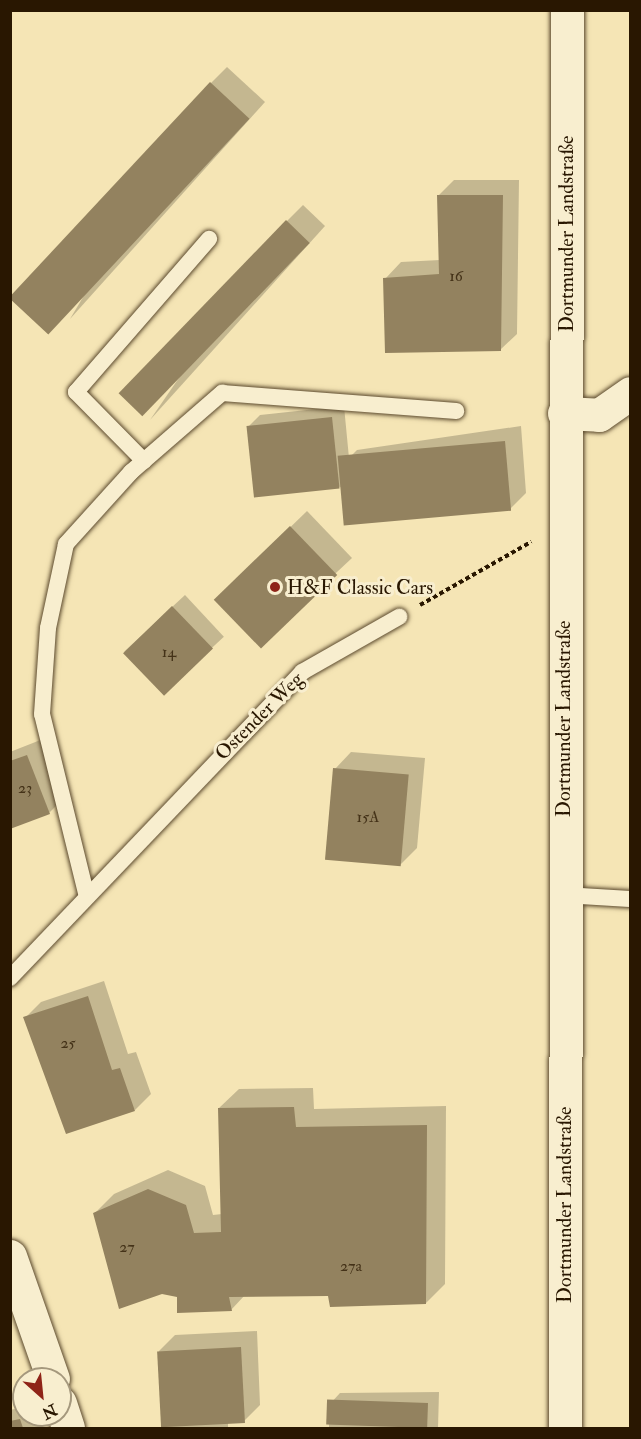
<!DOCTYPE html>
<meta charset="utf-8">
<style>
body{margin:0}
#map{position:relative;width:641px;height:1439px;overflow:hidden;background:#f5e5b5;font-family:"IM FELL Double Pica",serif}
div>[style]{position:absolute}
.shadow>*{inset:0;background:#0003;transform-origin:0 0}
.building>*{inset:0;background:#93825f;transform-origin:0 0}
.path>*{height:4px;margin-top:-2px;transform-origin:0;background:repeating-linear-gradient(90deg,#291701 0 4.5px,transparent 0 7.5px)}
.roads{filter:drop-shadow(0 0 2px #5c4a2e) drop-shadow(0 0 2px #5c4a2e)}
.lane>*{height:16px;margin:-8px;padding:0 8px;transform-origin:8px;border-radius:8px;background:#f8eecf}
.street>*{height:33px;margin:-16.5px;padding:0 16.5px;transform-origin:16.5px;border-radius:16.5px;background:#f8eecf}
.secondary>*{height:33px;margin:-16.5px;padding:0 16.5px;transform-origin:16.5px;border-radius:16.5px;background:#f8eecf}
.dots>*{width:16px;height:16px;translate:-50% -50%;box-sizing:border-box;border:3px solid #f8eecf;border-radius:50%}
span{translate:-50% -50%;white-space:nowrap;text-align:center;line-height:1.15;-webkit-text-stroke:6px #f8eecf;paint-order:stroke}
.number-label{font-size:16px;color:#443218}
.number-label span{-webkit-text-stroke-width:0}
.street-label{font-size:20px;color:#291701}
.poi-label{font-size:20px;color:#291701}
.left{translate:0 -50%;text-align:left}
.frame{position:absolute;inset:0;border:12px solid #291701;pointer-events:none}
.north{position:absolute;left:12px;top:1367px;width:60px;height:60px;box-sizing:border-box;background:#f8eecf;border:2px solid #a5987d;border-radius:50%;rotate:153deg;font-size:16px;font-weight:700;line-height:24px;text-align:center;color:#291701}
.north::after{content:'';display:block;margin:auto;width:21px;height:27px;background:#8f2418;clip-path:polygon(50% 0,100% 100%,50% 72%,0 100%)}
</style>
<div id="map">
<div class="shadow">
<div style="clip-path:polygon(227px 67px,265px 102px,70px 319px,211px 83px)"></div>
<div style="clip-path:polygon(454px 180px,519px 180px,517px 334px,500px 350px,385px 279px,401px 262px,440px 260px,438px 196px)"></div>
<div style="clip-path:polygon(303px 205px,325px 226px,150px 420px,287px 221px)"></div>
<div style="clip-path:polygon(344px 406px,349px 458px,357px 450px,521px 426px,526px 493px,510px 509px,340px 487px,248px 427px,260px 415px)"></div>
<div style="clip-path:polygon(307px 511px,352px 558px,260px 644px,232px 584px)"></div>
<div style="left:185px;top:595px;width:57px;height:83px;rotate:47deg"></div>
<div style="clip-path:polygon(43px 739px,65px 797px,49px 813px,10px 828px,10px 752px)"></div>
<div style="clip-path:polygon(351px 752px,425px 758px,417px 848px,401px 864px,335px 769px)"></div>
<div style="clip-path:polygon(104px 981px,128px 1054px,136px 1052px,151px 1094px,135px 1110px,25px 1018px,41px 1002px)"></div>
<div style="clip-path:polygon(313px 1088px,314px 1109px,446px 1106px,445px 1284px,426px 1303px,330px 1294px,245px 1295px,231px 1310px,178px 1296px,95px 1213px,114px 1194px,168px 1170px,205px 1186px,213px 1215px,222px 1214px,219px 1108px,239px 1089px)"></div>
<div style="clip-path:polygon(257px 1331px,260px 1405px,244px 1421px,228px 1422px,228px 1428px,162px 1428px,159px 1351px,175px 1335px)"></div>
<div style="clip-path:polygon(439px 1392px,438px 1428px,329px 1428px,329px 1405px,340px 1393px)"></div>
<div style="clip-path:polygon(24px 1407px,24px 1415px,39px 1415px,43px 1428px,10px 1428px,10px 1410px)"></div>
</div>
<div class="building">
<div style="left:210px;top:82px;width:54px;height:295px;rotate:43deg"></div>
<div style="clip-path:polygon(437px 195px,503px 195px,501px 351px,385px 353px,383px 278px,439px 274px)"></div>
<div style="left:286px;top:220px;width:33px;height:241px;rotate:44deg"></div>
<div style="left:332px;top:417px;width:72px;height:86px;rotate:84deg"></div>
<div style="left:505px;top:441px;width:70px;height:168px;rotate:85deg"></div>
<div style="left:290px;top:526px;width:68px;height:106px;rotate:46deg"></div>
<div style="left:172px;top:606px;width:59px;height:68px;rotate:46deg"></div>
<div style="clip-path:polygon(27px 755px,50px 814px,10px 829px,10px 761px)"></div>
<div style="left:333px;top:768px;width:76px;height:92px;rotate:5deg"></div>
<div style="clip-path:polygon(88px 996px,112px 1070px,120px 1068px,135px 1111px,66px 1134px,23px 1017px)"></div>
<div style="clip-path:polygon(294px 1107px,296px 1127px,427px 1125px,426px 1304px,330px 1307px,328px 1296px,229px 1297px,232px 1311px,177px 1313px,177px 1297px,162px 1294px,119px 1309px,93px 1213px,148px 1189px,186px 1205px,194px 1233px,221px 1232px,218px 1108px)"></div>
<div style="left:241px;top:1347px;width:76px;height:84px;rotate:87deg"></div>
<div style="left:428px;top:1403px;width:25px;height:101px;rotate:92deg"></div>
<div style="clip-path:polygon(20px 1419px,23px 1428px,10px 1428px,10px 1421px)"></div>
</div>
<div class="path">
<div style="left:420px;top:605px;width:128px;rotate:-29.6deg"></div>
</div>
<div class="roads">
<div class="lane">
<div style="left:144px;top:461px;width:97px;rotate:-134.6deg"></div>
<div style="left:76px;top:392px;width:203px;rotate:-49deg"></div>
<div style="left:86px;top:893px;width:184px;rotate:-103.8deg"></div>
<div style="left:42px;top:714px;width:86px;rotate:-86deg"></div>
<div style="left:48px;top:628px;width:86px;rotate:-77.9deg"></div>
<div style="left:66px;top:544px;width:97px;rotate:-47.9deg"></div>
<div style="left:131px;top:472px;width:121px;rotate:-41deg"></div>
<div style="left:222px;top:393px;width:235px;rotate:4.4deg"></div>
<div style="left:564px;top:895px;width:66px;rotate:3.5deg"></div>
<div style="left:10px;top:978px;width:423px;rotate:-46.3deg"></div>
<div style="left:302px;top:672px;width:112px;rotate:-29.6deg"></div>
</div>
<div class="street">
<div style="left:564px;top:413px;width:35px;rotate:3deg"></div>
<div style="left:599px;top:415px;width:38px;rotate:-35deg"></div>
<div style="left:10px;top:1256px;width:130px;rotate:70.7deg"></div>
<div style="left:60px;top:1403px;width:26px;rotate:72deg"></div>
</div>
<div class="secondary">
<div style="left:565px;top:1428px;width:1418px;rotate:-89.92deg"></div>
</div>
</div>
<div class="dots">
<div style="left:275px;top:587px;background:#8f2418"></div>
</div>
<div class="number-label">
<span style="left:456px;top:276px">16</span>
<span style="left:169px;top:652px">14</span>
<span style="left:25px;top:788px">23</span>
<span style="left:368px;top:817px">15A</span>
<span style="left:68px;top:1043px">25</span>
<span style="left:127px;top:1247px">27</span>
<span style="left:351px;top:1266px">27a</span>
</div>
<div class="street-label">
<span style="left:566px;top:234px;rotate:-90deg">Dortmunder Landstraße</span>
<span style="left:259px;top:716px;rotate:-45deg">Ostender Weg</span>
<span style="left:563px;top:719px;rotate:-90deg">Dortmunder Landstraße</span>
<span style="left:564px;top:1205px;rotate:-90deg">Dortmunder Landstraße</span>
</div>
<div class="poi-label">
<span class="left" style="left:287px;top:587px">H&amp;F Classic Cars</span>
</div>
<div class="frame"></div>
<div class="north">N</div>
</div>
